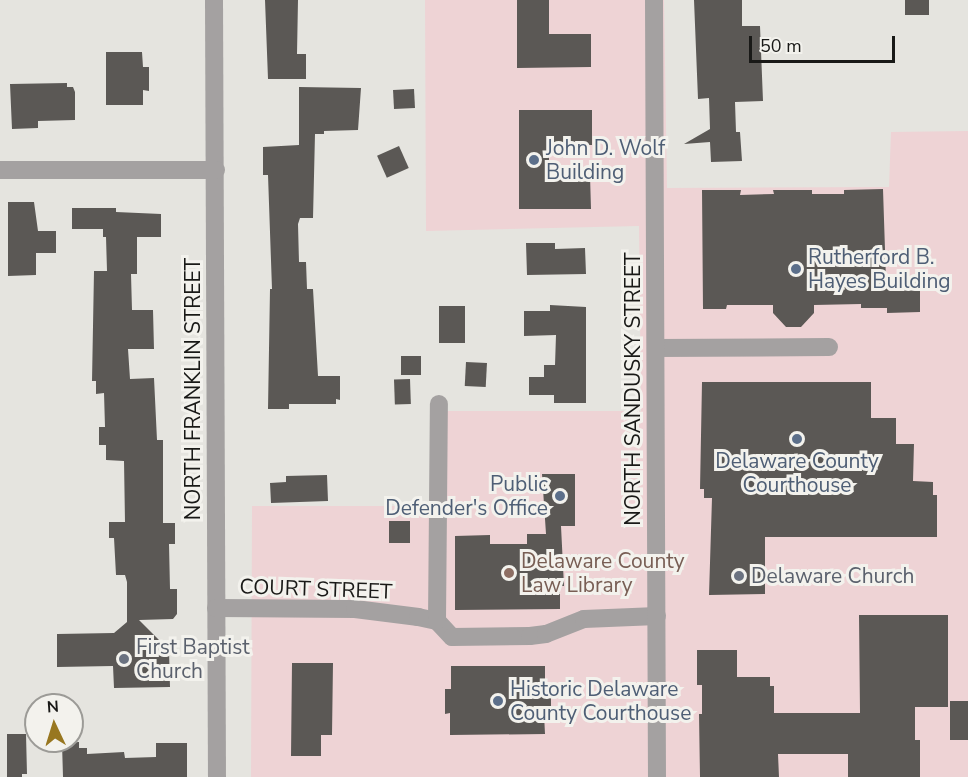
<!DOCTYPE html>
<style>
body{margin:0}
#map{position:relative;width:968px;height:777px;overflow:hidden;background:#e5e4df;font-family:"Nunito Sans",sans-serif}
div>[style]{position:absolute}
.commercial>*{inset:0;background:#eed3d5}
.building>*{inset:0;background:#5b5855;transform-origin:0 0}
.minor>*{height:18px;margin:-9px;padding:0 9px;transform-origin:9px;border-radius:9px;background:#a4a1a1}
.tertiary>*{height:18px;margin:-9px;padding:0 9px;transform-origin:9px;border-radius:9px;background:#a4a1a1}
.dots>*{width:16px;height:16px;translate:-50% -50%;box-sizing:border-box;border:3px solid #f3f2ed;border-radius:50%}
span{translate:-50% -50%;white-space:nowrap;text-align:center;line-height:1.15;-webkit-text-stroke:6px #f3f2ed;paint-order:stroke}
.service-label{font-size:21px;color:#4e5e75}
.left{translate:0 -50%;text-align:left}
.right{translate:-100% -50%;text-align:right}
.street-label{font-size:21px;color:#191917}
.education-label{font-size:21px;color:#785e54}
.worship-label{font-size:21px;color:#5b616d}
.north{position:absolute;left:24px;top:693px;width:60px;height:60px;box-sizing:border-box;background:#f3f2ed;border:2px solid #9c9b97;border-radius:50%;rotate:356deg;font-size:16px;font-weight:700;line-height:24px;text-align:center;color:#191917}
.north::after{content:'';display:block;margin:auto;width:21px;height:27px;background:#987720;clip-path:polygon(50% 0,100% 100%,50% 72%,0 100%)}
.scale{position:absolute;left:749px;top:36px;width:146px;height:27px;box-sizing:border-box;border:3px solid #191917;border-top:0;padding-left:8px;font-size:18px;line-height:21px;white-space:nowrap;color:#191917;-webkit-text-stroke:4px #f3f2ed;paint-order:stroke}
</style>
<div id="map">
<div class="commercial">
<div style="clip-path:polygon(425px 0,664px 0,667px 188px,889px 187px,891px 132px,968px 131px,968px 777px,251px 777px,252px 506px,430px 506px,431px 411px,641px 411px,639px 226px,426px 231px)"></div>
</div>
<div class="building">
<div style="clip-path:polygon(265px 0,298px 0,297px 54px,306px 54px,306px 79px,268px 79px)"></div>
<div style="clip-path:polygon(517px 0,549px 0,549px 34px,591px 34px,591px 67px,517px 68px)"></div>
<div style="clip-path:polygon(694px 0,742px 0,742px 26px,760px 26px,763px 101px,735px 102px,736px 132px,740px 132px,742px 161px,711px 162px,710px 142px,684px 144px,710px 129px,709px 98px,698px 99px)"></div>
<div style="left:905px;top:0;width:24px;height:15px"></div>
<div style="clip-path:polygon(106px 52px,142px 52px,143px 67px,149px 67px,149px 91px,143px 90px,143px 105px,106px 105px)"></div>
<div style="clip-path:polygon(67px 83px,67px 87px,73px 87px,75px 92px,75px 120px,38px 121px,38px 128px,12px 129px,10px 84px)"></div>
<div style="clip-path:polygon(299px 87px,361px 88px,358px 130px,324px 131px,324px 134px,315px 134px,313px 218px,300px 218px,298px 224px,299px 262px,306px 262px,307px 289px,313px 289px,318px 376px,340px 376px,340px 400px,336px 399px,336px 404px,289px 404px,289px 409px,268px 409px,270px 289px,272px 289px,268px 175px,263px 175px,263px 147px,299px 145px)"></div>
<div style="left:414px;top:89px;width:19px;height:21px;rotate:87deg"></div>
<div style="clip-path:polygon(519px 110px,592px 110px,592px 145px,549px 145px,549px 175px,590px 175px,591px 209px,519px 209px)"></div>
<div style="left:399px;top:146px;width:24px;height:24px;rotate:66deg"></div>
<div style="clip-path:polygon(883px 189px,886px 280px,920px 280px,920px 312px,887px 313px,887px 308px,861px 308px,861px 304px,814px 305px,814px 313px,801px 327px,786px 327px,773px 313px,773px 305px,727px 305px,726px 309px,703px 309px,702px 190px,741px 190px,740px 195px,774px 194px,773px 190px,812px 190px,812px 194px,844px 194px,844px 190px)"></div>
<div style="clip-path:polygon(8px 202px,34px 202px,38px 231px,56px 231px,56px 253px,36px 253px,36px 275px,8px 276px)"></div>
<div style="clip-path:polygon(72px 208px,116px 208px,116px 212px,161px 214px,161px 237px,137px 237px,137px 274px,131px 274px,132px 310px,153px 310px,154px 349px,128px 349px,130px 379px,154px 378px,157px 440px,163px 440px,163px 523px,175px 523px,175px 544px,169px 544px,170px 589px,177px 589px,177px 614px,173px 619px,139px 620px,169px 650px,170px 687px,114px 688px,113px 666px,57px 667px,57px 634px,114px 633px,127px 622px,127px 582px,125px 575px,116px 575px,114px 538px,109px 538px,109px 522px,125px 522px,124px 461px,106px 460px,106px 445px,99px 445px,99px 427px,105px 427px,104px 393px,96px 394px,96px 381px,92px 381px,94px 271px,107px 271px,106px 237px,103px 237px,103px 229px,72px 229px)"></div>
<div style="clip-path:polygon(526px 243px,555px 243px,555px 249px,585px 248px,586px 274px,527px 275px)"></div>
<div style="clip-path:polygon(550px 305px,586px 307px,586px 403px,554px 403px,554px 395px,529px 395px,529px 377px,544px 377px,544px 365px,555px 365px,556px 335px,524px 336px,524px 311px,550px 311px)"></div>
<div style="left:465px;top:306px;width:37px;height:26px;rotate:90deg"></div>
<div style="left:401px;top:356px;width:20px;height:19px"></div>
<div style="left:466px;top:362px;width:21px;height:24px;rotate:3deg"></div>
<div style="left:410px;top:379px;width:25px;height:16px;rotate:88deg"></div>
<div style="clip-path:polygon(702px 382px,871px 382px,871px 418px,896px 418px,896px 444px,914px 444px,913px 481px,933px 482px,933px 495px,937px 495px,937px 537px,765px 537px,765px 594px,709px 595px,712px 498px,704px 498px,704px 489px,700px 489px)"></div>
<div style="clip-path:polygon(542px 474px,575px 474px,575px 526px,561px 526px,564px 586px,560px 586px,560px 609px,455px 610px,455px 536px,490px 535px,490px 544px,527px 544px,527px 534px,546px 534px)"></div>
<div style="clip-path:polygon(327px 475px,328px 501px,271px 503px,270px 483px,286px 482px,286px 476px)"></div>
<div style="left:389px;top:521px;width:21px;height:22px"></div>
<div style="clip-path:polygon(859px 615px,948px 615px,948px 707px,915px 707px,915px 740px,920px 740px,920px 777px,848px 777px,848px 754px,778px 754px,779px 777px,700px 777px,699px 714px,702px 714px,702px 685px,697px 685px,697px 650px,737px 650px,737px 677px,770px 677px,770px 686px,774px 686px,774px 713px,860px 713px)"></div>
<div style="clip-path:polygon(292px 663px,333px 663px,332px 735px,321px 735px,321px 756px,291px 756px)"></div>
<div style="clip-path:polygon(451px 666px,545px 666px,545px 688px,551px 687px,551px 714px,544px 714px,545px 734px,450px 735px,450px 713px,445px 714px,445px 689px,451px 689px)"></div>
<div style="left:950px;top:701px;width:18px;height:39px"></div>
<div style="clip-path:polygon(7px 734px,26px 734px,27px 774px,22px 774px,22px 777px,7px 777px)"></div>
<div style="clip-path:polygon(79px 742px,79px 748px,87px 748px,87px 754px,124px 752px,125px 758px,156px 757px,156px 743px,187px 743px,187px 777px,63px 777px,62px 743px)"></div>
</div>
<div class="minor">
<div style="left:214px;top:0;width:777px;rotate:89.78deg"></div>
<div style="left:0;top:170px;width:216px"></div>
<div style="left:656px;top:348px;width:173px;rotate:-0.3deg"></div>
<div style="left:216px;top:608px;width:139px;rotate:0.4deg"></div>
<div style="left:355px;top:609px;width:64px;rotate:7.2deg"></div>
<div style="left:418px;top:617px;width:19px;rotate:12deg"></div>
<div style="left:437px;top:621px;width:22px;rotate:47deg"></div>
<div style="left:452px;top:637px;width:78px;rotate:-0.7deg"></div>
<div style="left:530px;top:636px;width:16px;rotate:-7deg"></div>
<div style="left:546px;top:634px;width:41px;rotate:-21.5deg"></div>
<div style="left:584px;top:619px;width:73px;rotate:-2.4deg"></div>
<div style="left:437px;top:621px;width:217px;rotate:-89.5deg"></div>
</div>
<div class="tertiary">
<div style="left:654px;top:0;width:777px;rotate:89.78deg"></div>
</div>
<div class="dots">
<div style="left:534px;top:160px;background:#5c6f8a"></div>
<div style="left:796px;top:269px;background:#5c6f8a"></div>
<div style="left:797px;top:439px;background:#5c6f8a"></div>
<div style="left:560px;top:496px;background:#5c6f8a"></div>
<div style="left:509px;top:573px;background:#8d6e63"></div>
<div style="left:739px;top:576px;background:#6b7280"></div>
<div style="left:124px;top:659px;background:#6b7280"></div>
<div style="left:498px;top:701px;background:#5c6f8a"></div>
</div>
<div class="service-label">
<span class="left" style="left:546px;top:160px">John D. Wolf<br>Building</span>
<span class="left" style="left:808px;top:269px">Rutherford B.<br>Hayes Building</span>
<span style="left:797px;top:473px">Delaware County<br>Courthouse</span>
<span class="right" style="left:548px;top:496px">Public<br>Defender's Office</span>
<span class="left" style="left:510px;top:701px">Historic Delaware<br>County Courthouse</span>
</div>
<div class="street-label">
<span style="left:193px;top:389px;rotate:-90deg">NORTH FRANKLIN STREET</span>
<span style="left:633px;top:389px;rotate:-90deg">NORTH SANDUSKY STREET</span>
<span style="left:316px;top:589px;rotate:2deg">COURT STREET</span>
</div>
<div class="education-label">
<span class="left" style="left:521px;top:573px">Delaware County<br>Law Library</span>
</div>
<div class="worship-label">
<span class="left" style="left:751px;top:576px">Delaware Church</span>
<span class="left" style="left:136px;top:659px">First Baptist<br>Church</span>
</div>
<div class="north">N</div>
<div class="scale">50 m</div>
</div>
